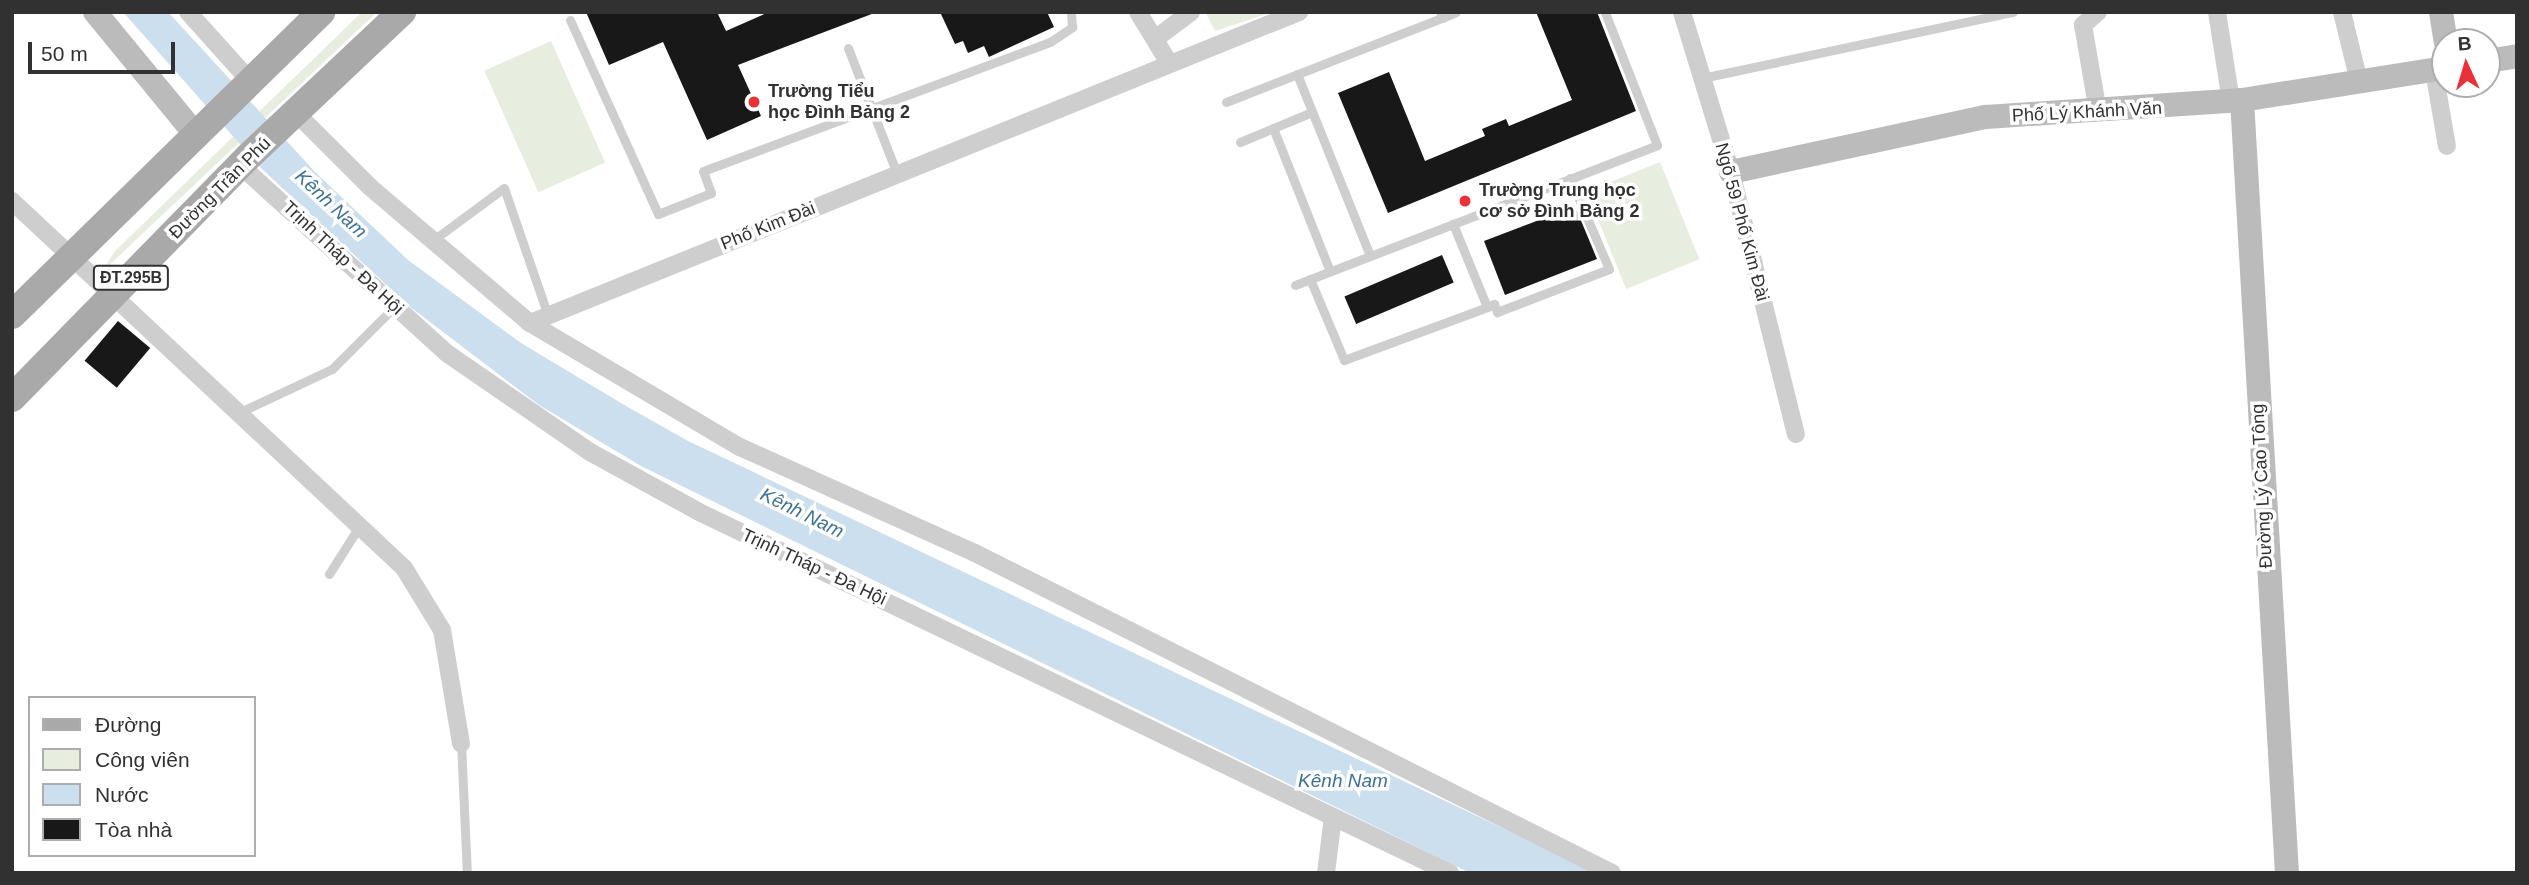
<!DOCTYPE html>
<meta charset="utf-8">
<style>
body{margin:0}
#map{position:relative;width:2529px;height:885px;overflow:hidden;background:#fff;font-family:Arial,sans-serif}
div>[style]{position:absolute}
.green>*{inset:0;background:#e7eee0;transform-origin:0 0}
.water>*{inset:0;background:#ccdfee}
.building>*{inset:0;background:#181818;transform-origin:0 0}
.lane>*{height:9px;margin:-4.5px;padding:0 4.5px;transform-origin:4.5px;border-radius:4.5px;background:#cecece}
.street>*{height:18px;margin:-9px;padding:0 9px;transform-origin:9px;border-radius:9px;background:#cecece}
.secondary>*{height:24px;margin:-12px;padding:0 12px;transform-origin:12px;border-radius:12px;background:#bbb}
.primary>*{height:28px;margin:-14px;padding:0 14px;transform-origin:14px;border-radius:14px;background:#a9a9a9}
.dots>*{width:19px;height:19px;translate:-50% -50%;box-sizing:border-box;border:4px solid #fff;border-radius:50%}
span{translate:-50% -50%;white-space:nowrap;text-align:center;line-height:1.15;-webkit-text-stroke:7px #fff;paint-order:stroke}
.shield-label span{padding:2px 5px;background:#fff;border:2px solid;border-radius:5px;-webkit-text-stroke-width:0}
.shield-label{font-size:16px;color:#313131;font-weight:700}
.poi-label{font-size:18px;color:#313131;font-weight:700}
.left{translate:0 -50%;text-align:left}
.street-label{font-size:18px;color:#313131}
.water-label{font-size:19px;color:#3c7097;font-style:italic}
.frame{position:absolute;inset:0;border:14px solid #313131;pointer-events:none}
.legend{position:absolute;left:28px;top:696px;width:228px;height:161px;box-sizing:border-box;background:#fff;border:2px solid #adadad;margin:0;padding:9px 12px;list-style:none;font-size:21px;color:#313131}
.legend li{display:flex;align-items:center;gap:14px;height:35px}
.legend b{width:35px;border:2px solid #adadad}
.north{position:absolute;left:2431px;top:28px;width:70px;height:70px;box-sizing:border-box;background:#fff;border:2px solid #adadad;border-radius:50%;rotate:356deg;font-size:19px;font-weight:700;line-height:28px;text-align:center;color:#313131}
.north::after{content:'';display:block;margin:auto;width:24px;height:32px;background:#ea3137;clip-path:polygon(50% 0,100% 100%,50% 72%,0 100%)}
.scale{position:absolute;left:28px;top:42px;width:147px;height:32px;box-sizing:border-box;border:4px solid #313131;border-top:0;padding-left:9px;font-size:21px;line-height:24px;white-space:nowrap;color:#313131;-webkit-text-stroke:5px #fff;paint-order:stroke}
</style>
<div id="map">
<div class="green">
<div style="clip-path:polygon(362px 12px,377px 12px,101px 273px,115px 251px)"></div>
<div style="clip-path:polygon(1205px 12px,1273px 12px,1215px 31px)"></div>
<div style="left:551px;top:41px;width:133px;height:73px;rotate:66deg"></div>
<div style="left:1660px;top:162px;width:105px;height:79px;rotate:68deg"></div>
</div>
<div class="water">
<div style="clip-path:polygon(123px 12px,168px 12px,316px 173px,408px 260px,521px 343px,626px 406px,688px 441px,1597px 873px,1470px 873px,641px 466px,539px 405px,409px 306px,262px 169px)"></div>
</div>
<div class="building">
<div style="clip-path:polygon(586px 12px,717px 12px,726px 31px,769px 12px,877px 12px,738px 65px,761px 116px,707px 140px,663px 42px,609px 65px)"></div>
<div style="clip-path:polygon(940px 12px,1047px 12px,1054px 27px,989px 57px,984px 46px,968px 53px,963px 41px,955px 44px)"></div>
<div style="clip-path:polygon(1536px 12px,1597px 12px,1636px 111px,1388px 213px,1338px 93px,1389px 72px,1425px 161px,1485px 136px,1482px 129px,1506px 119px,1509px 126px,1572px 100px)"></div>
<div style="clip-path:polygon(1568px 209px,1577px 211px,1597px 259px,1505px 295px,1484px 241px)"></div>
<div style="left:1442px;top:255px;width:30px;height:106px;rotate:67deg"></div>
<div style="left:118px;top:321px;width:42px;height:52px;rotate:40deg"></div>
</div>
<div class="lane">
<div style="left:1442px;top:18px;width:15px;rotate:-23deg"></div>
<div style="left:570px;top:20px;width:213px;rotate:65.6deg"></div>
<div style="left:658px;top:214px;width:57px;rotate:-21.6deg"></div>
<div style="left:711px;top:193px;width:23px;rotate:-110deg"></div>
<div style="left:703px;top:171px;width:370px;rotate:-20.4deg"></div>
<div style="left:1050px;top:42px;width:27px;rotate:-34deg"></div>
<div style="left:1072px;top:27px;width:15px;rotate:-94deg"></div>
<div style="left:848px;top:48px;width:135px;rotate:68.7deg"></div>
<div style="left:1297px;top:74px;width:196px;rotate:68.1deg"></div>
<div style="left:1702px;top:78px;width:318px;rotate:-12deg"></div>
<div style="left:1226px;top:102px;width:232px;rotate:-21.3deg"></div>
<div style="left:1442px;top:18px;width:6px;rotate:-108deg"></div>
<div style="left:1273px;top:128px;width:154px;rotate:68.3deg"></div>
<div style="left:1240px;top:142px;width:78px;rotate:-22.6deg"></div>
<div style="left:432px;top:241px;width:89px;rotate:-36.4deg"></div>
<div style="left:504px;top:188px;width:135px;rotate:71deg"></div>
<div style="left:1310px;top:279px;width:88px;rotate:67.2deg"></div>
<div style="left:1344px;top:360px;width:153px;rotate:-20.3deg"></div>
<div style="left:1487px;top:307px;width:90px;rotate:-112.3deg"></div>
<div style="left:1295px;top:285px;width:388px;rotate:-21.1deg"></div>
<div style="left:1657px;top:145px;width:143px;rotate:-111.4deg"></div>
<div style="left:1487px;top:307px;width:8px;rotate:-23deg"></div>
<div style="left:1494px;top:304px;width:9px;rotate:69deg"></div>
<div style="left:1497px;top:312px;width:120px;rotate:-21deg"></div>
<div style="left:1609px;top:269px;width:99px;rotate:-113.2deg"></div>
<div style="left:240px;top:412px;width:102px;rotate:-25.1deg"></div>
<div style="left:332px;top:369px;width:89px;rotate:-45deg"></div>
<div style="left:329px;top:574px;width:58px;rotate:-57.7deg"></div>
<div style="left:461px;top:743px;width:130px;rotate:87.4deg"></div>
</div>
<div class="street">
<div style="left:188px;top:12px;width:94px;rotate:48deg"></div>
<div style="left:1138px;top:12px;width:60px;rotate:58.7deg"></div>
<div style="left:1682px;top:12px;width:167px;rotate:73deg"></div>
<div style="left:1731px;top:172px;width:270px;rotate:76.1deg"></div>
<div style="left:2098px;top:12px;width:20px;rotate:139deg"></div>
<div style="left:2083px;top:25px;width:88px;rotate:80.2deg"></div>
<div style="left:2217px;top:12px;width:90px;rotate:81.1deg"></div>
<div style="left:2342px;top:12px;width:72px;rotate:76.3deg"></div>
<div style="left:1155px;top:39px;width:45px;rotate:-36.9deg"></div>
<div style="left:2434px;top:71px;width:76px;rotate:80.2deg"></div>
<div style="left:295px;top:112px;width:106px;rotate:45deg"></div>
<div style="left:370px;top:187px;width:210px;rotate:40.4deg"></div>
<div style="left:530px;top:323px;width:830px;rotate:-22.02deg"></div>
<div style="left:240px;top:165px;width:281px;rotate:42.3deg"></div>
<div style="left:448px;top:354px;width:173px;rotate:34.6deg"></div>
<div style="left:590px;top:452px;width:124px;rotate:28.8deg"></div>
<div style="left:699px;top:512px;width:833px;rotate:25.67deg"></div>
<div style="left:12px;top:201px;width:537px;rotate:43.11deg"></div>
<div style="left:404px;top:568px;width:73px;rotate:58.5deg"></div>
<div style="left:442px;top:630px;width:115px;rotate:80.5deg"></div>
<div style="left:530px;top:323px;width:244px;rotate:30.6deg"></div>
<div style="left:740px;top:447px;width:258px;rotate:24.3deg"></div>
<div style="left:975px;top:553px;width:713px;rotate:26.67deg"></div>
<div style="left:1326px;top:873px;width:56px;rotate:-82.9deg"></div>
</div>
<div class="secondary">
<div style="left:95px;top:12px;width:159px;rotate:50.6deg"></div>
<div style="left:2441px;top:12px;width:30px;rotate:81deg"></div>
<div style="left:2487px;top:61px;width:30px;rotate:-9deg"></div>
<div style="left:2242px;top:100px;width:774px;rotate:86.67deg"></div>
<div style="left:1731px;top:172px;width:261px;rotate:-12.2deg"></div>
<div style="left:1986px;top:117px;width:257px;rotate:-3.8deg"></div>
<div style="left:2242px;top:100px;width:206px;rotate:-9deg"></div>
</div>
<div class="primary">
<div style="left:12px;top:315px;width:433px;rotate:-44.4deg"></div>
<div style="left:12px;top:398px;width:337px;rotate:-45.6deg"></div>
<div style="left:248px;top:157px;width:212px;rotate:-43.3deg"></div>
</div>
<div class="dots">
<div style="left:754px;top:102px;background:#ea3137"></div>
<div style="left:1465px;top:201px;background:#ea3137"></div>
</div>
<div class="shield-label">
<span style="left:131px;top:278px">ĐT.295B</span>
</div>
<div class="poi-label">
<span class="left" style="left:768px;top:102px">Trường Tiểu<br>học Đình Bảng 2</span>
<span class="left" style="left:1479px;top:201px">Trường Trung học<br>cơ sở Đình Bảng 2</span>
</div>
<div class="street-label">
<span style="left:2087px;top:112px;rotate:-3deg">Phố Lý Khánh Văn</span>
<span style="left:220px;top:188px;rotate:-45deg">Đường Trần Phú</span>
<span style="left:1742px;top:222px;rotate:75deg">Ngõ 59 Phố Kim Đài</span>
<span style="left:768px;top:226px;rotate:-22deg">Phố Kim Đài</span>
<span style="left:343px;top:258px;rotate:43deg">Trịnh Tháp - Đa Hội</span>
<span style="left:2262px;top:486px;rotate:-93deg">Đường Lý Cao Tông</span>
<span style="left:814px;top:567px;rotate:25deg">Trịnh Tháp - Đa Hội</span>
</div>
<div class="water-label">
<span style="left:331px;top:204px;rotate:43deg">Kênh Nam</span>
<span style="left:802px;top:513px;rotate:26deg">Kênh Nam</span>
<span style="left:1343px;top:781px">Kênh Nam</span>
</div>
<div class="frame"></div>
<ul class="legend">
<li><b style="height:9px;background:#a9a9a9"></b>Đường</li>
<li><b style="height:19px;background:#e7eee0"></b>Công viên</li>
<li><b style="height:19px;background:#ccdfee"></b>Nước</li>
<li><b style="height:19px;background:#181818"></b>Tòa nhà</li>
</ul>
<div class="north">B</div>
<div class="scale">50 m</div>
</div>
